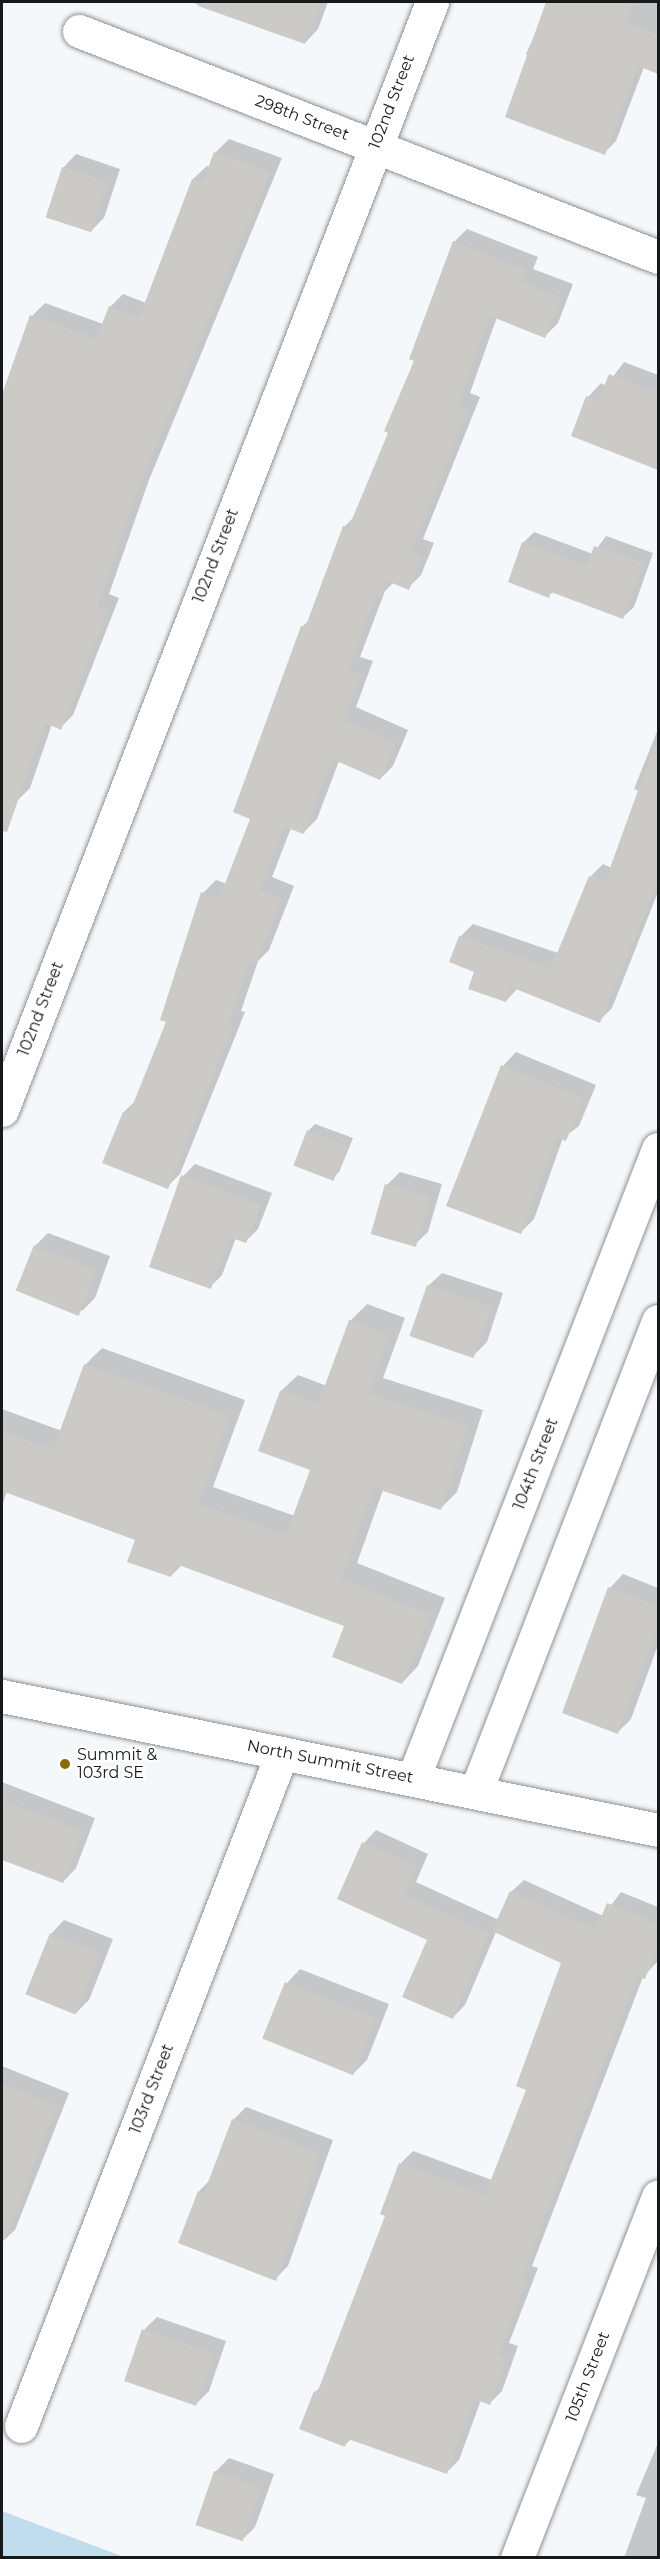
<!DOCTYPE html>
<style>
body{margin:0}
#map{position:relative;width:660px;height:2559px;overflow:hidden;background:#f5f8fa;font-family:Montserrat,sans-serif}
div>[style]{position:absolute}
.green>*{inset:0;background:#c1dcec}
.shadow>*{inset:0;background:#0003}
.building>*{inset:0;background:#cbcac6;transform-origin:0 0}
.roads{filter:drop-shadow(0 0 2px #8f9293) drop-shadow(0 0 2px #8f9293)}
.minor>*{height:33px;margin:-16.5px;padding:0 16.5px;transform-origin:16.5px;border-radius:16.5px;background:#fff}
.secondary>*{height:33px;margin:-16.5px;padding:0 16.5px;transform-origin:16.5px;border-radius:16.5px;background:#fff}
.dots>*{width:16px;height:16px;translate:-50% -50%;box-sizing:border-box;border:3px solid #fff;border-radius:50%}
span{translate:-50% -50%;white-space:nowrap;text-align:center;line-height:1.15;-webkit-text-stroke:4.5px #fff;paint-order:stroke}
.street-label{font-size:16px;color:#18191a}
.poi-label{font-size:16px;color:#18191a}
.left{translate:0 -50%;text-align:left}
.frame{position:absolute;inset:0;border:3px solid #18191a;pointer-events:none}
</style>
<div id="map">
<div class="green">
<div style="clip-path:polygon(2px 2511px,124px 2557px,2px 2557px)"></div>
</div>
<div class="shadow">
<div style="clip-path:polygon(191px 2px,328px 2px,318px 29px,305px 43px)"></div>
<div style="clip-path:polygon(550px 2px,658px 2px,658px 72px,644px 67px,616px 141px,604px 153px,526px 54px)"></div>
<div style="clip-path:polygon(229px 139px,282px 158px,149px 480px,109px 594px,119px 598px,73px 715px,60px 728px,52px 724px,30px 788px,17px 801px,2px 795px,2px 656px,19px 613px,2px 606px,2px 398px,32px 316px,45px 303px,103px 324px,110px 307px,123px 294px,146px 303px,193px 179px,207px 166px,210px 168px,216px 152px)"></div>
<div style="clip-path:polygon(76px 154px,120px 169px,104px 218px,91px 231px,63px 168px)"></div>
<div style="clip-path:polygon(467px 229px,538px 257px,533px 269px,573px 284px,558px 323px,545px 336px,497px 317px,470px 393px,480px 397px,423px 539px,434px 543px,421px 575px,408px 588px,393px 583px,385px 591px,360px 657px,373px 661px,356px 707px,408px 730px,393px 766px,380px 779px,339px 761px,317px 819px,304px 832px,291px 828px,272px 877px,294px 886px,269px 950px,258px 961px,241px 1011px,245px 1012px,180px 1174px,167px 1187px,124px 1112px,136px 1100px,168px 1021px,203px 893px,216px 880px,227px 884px,252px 818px,302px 627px,309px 620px,344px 527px,355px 516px,390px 432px,454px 242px)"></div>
<div style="clip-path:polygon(624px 362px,658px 375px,658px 425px,625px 413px,573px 435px,588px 397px,601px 383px,606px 386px)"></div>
<div style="clip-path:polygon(534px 532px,593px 554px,606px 536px,653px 553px,634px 607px,623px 617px,553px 592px,548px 596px,523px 543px)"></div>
<div style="clip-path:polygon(658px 729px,658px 892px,612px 1008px,599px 1021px,518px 988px,506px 1001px,476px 972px,460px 937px,473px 924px,558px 953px,590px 877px,603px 864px,612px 868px,639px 791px,634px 789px)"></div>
<div style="clip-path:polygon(516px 1052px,596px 1085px,579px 1126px,563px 1138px,534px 1219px,521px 1232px,448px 1205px,503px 1066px)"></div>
<div style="clip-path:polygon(315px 1124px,353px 1138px,339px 1172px,332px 1179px,295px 1164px,309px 1130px)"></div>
<div style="clip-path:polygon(195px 1164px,272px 1193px,258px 1229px,246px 1241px,236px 1238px,222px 1275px,210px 1287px,183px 1176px)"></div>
<div style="clip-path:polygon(400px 1172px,442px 1184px,428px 1232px,414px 1245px,387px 1185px)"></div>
<div style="clip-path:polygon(48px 1233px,110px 1256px,95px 1298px,82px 1311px,35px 1246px)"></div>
<div style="clip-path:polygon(442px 1273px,503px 1293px,487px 1342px,474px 1355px,428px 1286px)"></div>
<div style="clip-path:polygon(367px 1304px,405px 1318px,383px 1378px,483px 1410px,457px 1492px,441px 1508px,383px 1490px,357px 1563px,445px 1598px,418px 1666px,402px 1683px,346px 1625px,182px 1565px,171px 1576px,137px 1539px,7px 1491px,2px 1506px,2px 1409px,62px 1431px,86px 1364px,102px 1348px,245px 1400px,213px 1487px,295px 1516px,312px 1469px,260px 1450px,281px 1391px,298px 1375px,327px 1386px,350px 1321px)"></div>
<div style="clip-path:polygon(623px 1574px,658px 1588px,658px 1645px,631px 1719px,618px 1732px,610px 1588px)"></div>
<div style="clip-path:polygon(2px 1782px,95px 1818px,76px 1868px,63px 1882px,2px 1858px)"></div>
<div style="clip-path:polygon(376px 1830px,428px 1854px,416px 1882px,499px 1920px,511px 1892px,524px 1880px,603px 1916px,621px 1892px,658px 1907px,658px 1961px,643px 1977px,532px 2266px,538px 2268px,509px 2343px,518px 2346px,502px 2391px,490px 2403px,481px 2400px,459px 2460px,447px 2472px,352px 2438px,345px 2445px,315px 2392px,321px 2386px,387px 2215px,382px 2213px,401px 2163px,413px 2151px,492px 2180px,527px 2089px,563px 1962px,496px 1932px,465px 2005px,453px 2017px,429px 1939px,339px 1899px,364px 1843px)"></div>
<div style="clip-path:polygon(64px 1920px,113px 1939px,89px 2000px,76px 2013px,51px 1934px)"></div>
<div style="clip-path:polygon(300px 1969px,389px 2004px,367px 2060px,354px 2073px,265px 2038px,287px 1983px)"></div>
<div style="clip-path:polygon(2px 2066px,69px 2093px,15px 2230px,2px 2242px)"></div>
<div style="clip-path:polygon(246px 2107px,333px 2140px,288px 2266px,275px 2279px,199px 2191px,210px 2180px,233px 2120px)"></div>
<div style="clip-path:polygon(157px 2317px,226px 2341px,209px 2391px,196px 2404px,144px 2330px)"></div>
<div style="clip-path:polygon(658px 2443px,658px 2558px,624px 2558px,646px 2498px,636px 2495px)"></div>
<div style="clip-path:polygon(229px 2458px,274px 2474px,255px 2527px,242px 2540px,215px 2472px)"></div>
</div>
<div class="building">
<div style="clip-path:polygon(199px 2px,321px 2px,305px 44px,198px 6px)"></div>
<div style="clip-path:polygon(546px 2px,634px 2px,626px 23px,658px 35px,658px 74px,638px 66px,605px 155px,505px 117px)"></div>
<div style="clip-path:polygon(214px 152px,270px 172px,136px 494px,97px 607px,107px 612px,79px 684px,61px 730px,45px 723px,7px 832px,2px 831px,2px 394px,30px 315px,96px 339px,109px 306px,139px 318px,192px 179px,203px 182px)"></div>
<div style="left:62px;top:167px;width:48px;height:53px;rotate:18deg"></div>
<div style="clip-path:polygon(453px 241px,526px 270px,521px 282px,561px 297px,545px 338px,490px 316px,458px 406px,468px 410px,411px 552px,422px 556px,409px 590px,387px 581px,380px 598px,376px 596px,348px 670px,361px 675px,344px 720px,396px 743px,380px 780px,332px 759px,304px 834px,284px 827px,260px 890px,282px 899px,256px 964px,250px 962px,228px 1024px,233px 1026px,168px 1189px,102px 1163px,123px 1112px,129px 1114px,166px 1022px,160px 1020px,201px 892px,219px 899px,250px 819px,233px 812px,301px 626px,305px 628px,343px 526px,348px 529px,388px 433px,384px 431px,414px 361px,409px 359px)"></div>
<div style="clip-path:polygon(609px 374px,658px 393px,658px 470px,571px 436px,586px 396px,598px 401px)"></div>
<div style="clip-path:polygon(522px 542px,587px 566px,594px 546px,643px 563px,623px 619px,551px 592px,549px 598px,508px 582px)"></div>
<div style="clip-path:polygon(654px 746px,658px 747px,658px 882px,600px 1023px,511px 987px,506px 1002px,468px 989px,474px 972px,449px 962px,459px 936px,551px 968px,589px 876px,605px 882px)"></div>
<div style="clip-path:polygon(501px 1065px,584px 1098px,566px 1141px,556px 1137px,521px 1234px,446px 1206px)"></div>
<div style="left:307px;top:1130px;width:43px;height:38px;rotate:21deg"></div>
<div style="clip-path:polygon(181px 1175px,261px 1205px,246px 1243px,229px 1237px,211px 1289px,149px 1267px)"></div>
<div style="left:385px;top:1184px;width:47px;height:52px;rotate:16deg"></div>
<div style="left:34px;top:1245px;width:68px;height:49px;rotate:22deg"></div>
<div style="left:427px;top:1285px;width:68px;height:54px;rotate:19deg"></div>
<div style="clip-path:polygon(349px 1320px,389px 1335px,368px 1394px,468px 1426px,441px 1510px,374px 1488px,341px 1579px,430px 1615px,402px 1684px,332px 1657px,344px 1626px,176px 1564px,171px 1577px,127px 1562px,135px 1540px,2px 1491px,2px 1431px,53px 1450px,84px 1364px,230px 1416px,198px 1503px,286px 1535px,310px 1470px,258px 1451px,280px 1391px,318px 1404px)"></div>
<div style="clip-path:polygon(608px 1587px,658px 1606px,658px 1625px,618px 1734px,562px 1713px)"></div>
<div style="clip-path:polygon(2px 1800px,83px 1831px,63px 1883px,2px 1860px)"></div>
<div style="clip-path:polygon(362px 1842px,417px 1866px,404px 1895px,489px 1933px,453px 2019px,402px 1997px,427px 1940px,337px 1899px)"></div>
<div style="clip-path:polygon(510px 1891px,596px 1930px,607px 1903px,658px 1924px,658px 1945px,645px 1979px,637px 1976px,521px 2278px,527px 2281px,498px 2355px,506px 2358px,490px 2405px,474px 2399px,447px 2474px,348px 2439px,345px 2447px,299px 2429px,314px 2391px,317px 2393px,385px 2216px,380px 2214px,399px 2163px,485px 2195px,526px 2090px,516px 2086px,561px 1963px,492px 1931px)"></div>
<div style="left:50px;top:1933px;width:54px;height:66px;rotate:22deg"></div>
<div style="left:285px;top:1982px;width:98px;height:61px;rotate:22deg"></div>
<div style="clip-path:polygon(2px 2083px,57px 2106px,5px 2239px,2px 2238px)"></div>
<div style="clip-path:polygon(232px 2119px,320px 2153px,276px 2281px,178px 2243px,198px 2191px,204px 2193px)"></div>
<div style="left:142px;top:2329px;width:76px;height:55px;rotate:19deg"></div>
<div style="left:214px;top:2471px;width:50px;height:57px;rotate:19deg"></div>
</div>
<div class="roads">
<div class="minor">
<div style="left:79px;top:31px;width:622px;rotate:21.32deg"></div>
<div style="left:2px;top:1110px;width:1189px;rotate:-68.79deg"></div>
<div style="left:413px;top:1779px;width:676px;rotate:-68.75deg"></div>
<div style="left:476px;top:1791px;width:504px;rotate:-68.83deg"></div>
<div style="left:21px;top:2426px;width:722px;rotate:-68.8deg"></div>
<div style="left:517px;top:2558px;width:388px;rotate:-68.7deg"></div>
</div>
<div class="secondary">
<div style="left:2px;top:1696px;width:670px;rotate:11.54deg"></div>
</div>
</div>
<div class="dots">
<div style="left:65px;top:1764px;background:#866b07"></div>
</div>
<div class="street-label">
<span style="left:392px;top:102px;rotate:-69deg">102nd Street</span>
<span style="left:302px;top:118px;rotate:21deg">298th Street</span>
<span style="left:216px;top:556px;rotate:-69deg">102nd Street</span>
<span style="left:41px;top:1009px;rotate:-69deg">102nd Street</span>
<span style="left:536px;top:1464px;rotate:-69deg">104th Street</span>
<span style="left:330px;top:1762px;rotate:11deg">North Summit Street</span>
<span style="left:152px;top:2089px;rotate:-69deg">103rd Street</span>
<span style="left:588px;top:2377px;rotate:-69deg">105th Street</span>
</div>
<div class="poi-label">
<span class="left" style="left:77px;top:1764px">Summit &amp;<br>103rd SE</span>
</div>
<div class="frame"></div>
</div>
